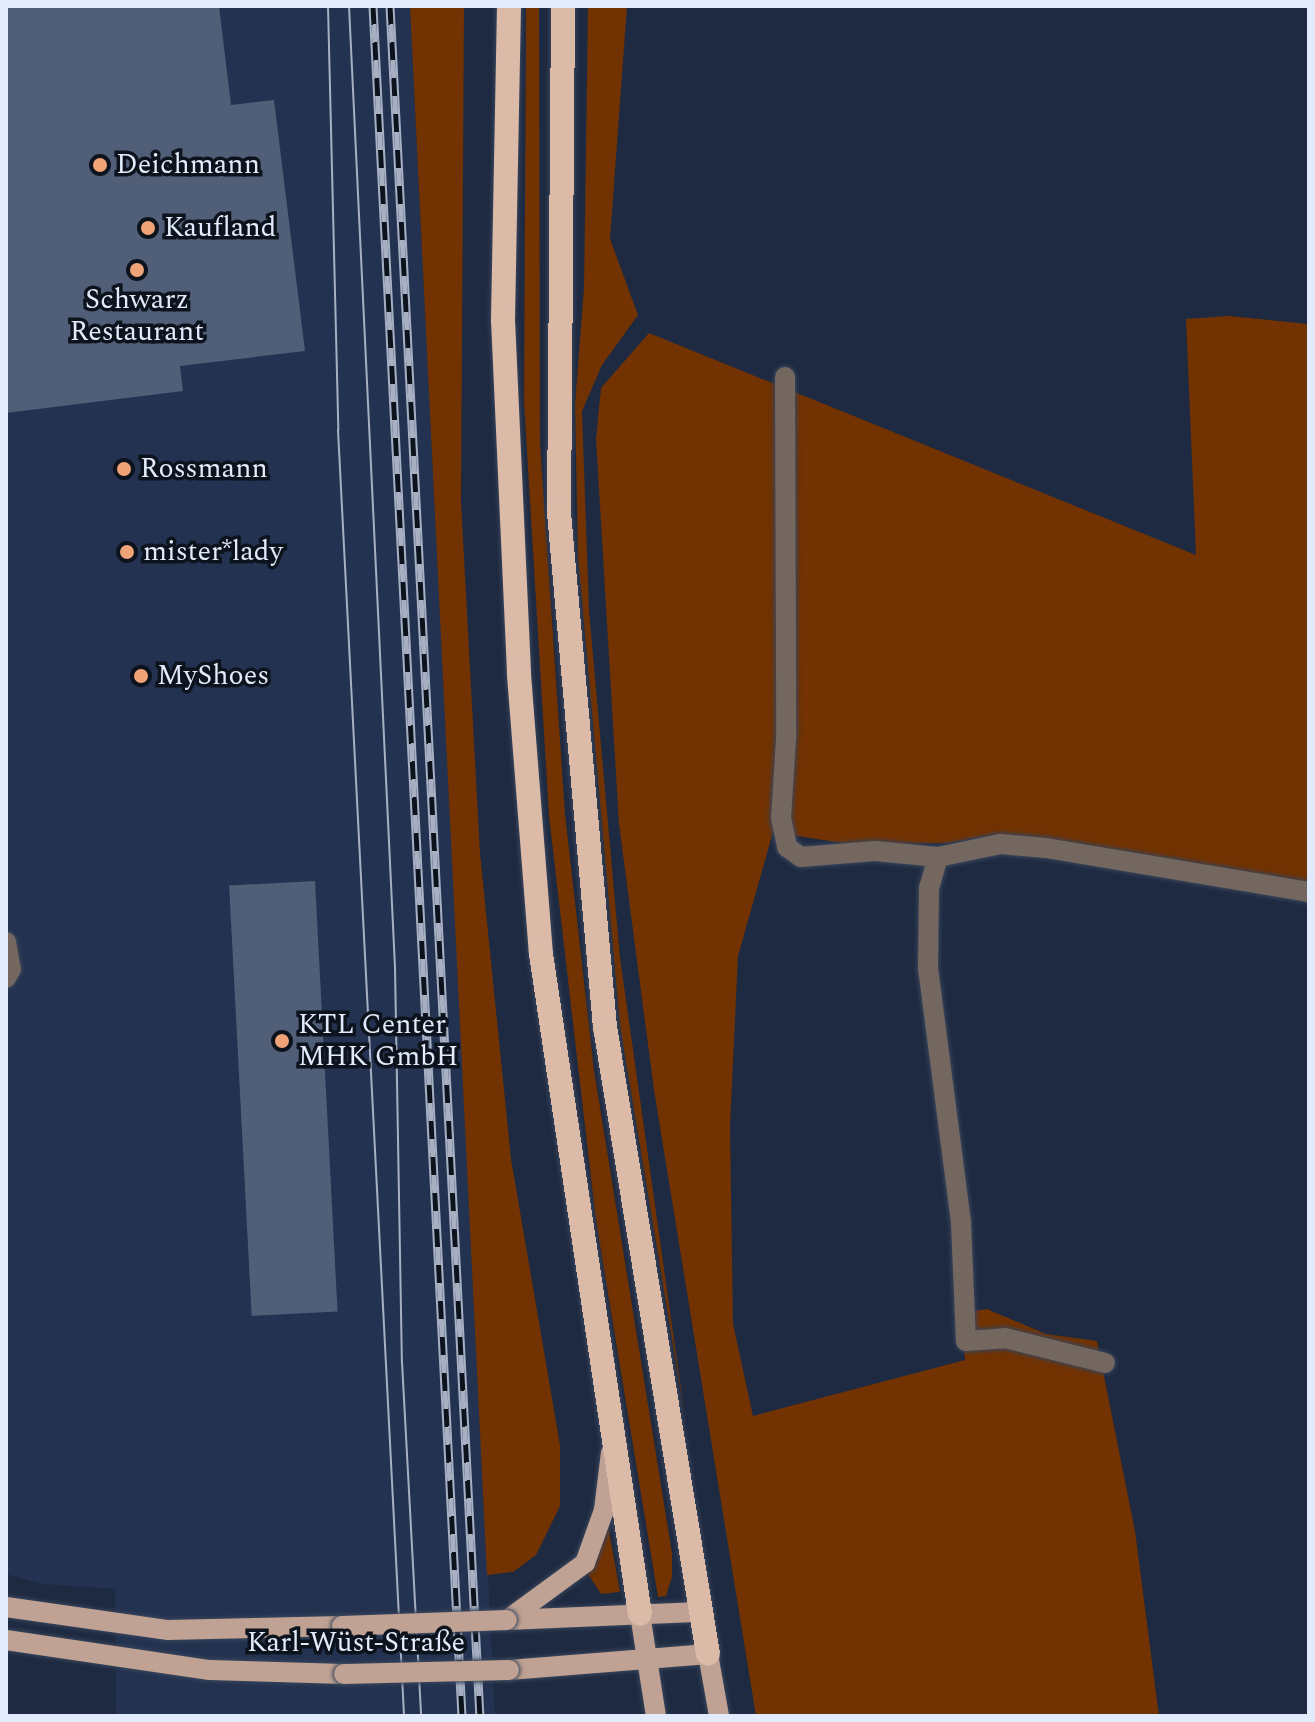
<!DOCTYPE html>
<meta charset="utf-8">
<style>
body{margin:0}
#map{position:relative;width:1315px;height:1722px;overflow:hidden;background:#1e2a41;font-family:Spectral,serif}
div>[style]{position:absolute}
.built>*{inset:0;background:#233250}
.green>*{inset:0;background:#723201}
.building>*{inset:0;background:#505e78;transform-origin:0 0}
.roads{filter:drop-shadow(0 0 2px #39455b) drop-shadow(0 0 2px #39455b)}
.minor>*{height:20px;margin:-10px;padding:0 10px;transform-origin:10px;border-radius:10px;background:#74675f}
.major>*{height:20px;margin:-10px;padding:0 10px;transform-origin:10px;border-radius:10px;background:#bfa293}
.highway>*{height:24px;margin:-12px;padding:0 12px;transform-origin:12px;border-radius:12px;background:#dcbaa8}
.tram>*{height:2px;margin:-1px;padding:0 1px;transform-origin:1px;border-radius:1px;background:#a6b0c2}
.rail>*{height:9px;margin-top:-4.5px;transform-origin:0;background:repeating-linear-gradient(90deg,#0d131d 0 18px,#a6b0c2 0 36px);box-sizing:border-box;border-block:2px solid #a6b0c2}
.bridges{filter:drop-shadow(0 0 2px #39455b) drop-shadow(0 0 2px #39455b)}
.major-bridge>*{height:20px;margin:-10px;padding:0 10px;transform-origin:10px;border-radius:10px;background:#bfa293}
.dots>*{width:22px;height:22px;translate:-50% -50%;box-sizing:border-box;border:4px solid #0d131d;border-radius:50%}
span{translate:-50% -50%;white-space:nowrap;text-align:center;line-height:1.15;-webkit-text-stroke:7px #0d131d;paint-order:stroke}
.poi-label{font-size:28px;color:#e2ebfb}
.left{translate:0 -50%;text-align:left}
.street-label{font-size:28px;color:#e2ebfb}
.frame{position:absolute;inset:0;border:8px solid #e2ebfb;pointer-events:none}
</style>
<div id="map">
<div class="built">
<div style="clip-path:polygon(6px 6px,410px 6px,495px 1716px,116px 1716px,115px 1589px,43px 1584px,6px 1574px)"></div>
</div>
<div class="green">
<div style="clip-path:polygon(410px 6px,464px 6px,461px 502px,480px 853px,511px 1159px,560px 1445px,560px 1506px,536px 1555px,513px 1572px,487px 1575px)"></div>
<div style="clip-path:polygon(526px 6px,539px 6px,540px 443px,565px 814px,594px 1070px,672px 1553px,672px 1577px,666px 1596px,658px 1597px,596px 1221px,549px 816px,524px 402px)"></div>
<div style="clip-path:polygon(588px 6px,627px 6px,610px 239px,638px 315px,602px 365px,582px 411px,589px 611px,620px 958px,685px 1417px,620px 1026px,578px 557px,575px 405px,584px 288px)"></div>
<div style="clip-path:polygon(1228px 316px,1309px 324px,1309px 884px,998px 834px,947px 843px,848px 844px,773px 832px,738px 956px,730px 1126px,733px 1324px,753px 1416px,965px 1360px,961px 1313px,987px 1309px,1046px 1334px,1097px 1341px,1135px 1531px,1159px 1716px,756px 1716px,654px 1090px,619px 824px,596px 439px,601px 388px,649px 333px,1196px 555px,1186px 319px)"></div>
<div style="clip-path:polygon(608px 1525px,620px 1592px,601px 1594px,586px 1571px)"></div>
</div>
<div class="building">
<div style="clip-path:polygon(6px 6px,219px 6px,231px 105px,274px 100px,305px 351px,180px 366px,183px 391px,6px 413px)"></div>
<div style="left:315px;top:881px;width:431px;height:86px;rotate:87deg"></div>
</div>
<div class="roads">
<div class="minor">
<div style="left:785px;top:377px;width:362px;rotate:89.8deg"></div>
<div style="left:786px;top:739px;width:79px;rotate:93.6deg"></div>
<div style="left:781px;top:818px;width:30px;rotate:78deg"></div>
<div style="left:787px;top:847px;width:17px;rotate:36deg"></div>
<div style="left:801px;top:857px;width:74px;rotate:-4.6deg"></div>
<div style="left:875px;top:851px;width:63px;rotate:5.4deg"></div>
<div style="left:938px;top:857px;width:32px;rotate:106deg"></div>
<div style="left:929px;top:888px;width:80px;rotate:90.7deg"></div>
<div style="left:928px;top:968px;width:257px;rotate:82.6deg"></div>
<div style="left:961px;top:1223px;width:118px;rotate:87.6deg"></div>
<div style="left:966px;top:1341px;width:39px;rotate:-4deg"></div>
<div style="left:1005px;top:1338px;width:103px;rotate:14deg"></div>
<div style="left:938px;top:857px;width:63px;rotate:-11.8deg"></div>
<div style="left:1000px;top:844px;width:46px;rotate:5deg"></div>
<div style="left:1046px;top:848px;width:267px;rotate:9.5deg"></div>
<div style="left:6px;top:942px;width:27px;rotate:80deg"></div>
<div style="left:11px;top:969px;width:10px;rotate:119deg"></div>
</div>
<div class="major">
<div style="left:6px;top:1607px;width:164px;rotate:8.1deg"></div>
<div style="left:168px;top:1630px;width:174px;rotate:-1.3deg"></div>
<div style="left:640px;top:1614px;width:103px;rotate:81.1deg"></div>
<div style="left:507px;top:1620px;width:97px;rotate:-36.2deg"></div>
<div style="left:585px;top:1563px;width:56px;rotate:-70.3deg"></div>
<div style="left:604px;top:1510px;width:58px;rotate:-83.1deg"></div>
<div style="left:507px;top:1620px;width:194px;rotate:-2.4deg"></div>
<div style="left:6px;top:1640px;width:206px;rotate:8.4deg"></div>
<div style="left:210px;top:1670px;width:134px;rotate:1.7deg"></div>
<div style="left:509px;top:1670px;width:200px;rotate:-4.6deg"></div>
<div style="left:708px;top:1654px;width:63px;rotate:79.9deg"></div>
</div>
<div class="highway">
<div style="left:509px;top:6px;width:314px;rotate:91.1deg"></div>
<div style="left:503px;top:320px;width:355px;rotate:87.4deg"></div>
<div style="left:519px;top:675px;width:280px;rotate:85.5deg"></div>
<div style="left:541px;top:954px;width:667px;rotate:81.47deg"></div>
<div style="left:563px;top:6px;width:507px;rotate:90.45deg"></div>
<div style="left:559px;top:513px;width:516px;rotate:84.89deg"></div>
<div style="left:605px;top:1027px;width:635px;rotate:80.67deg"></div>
</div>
</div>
<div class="tram">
<div style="left:328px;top:6px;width:424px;rotate:88.6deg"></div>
<div style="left:338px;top:430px;width:1288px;rotate:87.06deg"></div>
<div style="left:349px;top:6px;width:962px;rotate:87.26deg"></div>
<div style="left:395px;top:967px;width:395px;rotate:89deg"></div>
<div style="left:402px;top:1362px;width:355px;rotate:86.9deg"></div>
</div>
<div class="rail">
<div style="left:373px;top:6px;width:1712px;rotate:87.02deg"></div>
<div style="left:390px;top:6px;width:1712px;rotate:86.99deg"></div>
</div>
<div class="bridges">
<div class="major-bridge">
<div style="left:342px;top:1626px;width:165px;rotate:-2.1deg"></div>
<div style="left:344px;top:1674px;width:165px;rotate:-1.4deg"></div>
</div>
</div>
<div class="dots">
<div style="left:100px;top:165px;background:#efa377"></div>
<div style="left:148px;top:228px;background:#efa377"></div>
<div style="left:137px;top:270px;background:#efa377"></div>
<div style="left:124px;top:469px;background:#efa377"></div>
<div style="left:127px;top:552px;background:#efa377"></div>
<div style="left:141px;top:676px;background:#efa377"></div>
<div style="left:282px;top:1041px;background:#efa377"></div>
</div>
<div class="poi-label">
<span class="left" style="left:116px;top:165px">Deichmann</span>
<span class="left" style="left:164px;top:228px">Kaufland</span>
<span style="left:137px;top:316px">Schwarz<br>Restaurant</span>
<span class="left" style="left:140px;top:469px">Rossmann</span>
<span class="left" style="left:143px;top:552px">mister*lady</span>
<span class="left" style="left:157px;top:676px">MyShoes</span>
<span class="left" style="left:298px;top:1041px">KTL Center<br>MHK GmbH</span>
</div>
<div class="street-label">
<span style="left:356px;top:1643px">Karl-Wüst-Straße</span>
</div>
<div class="frame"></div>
</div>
